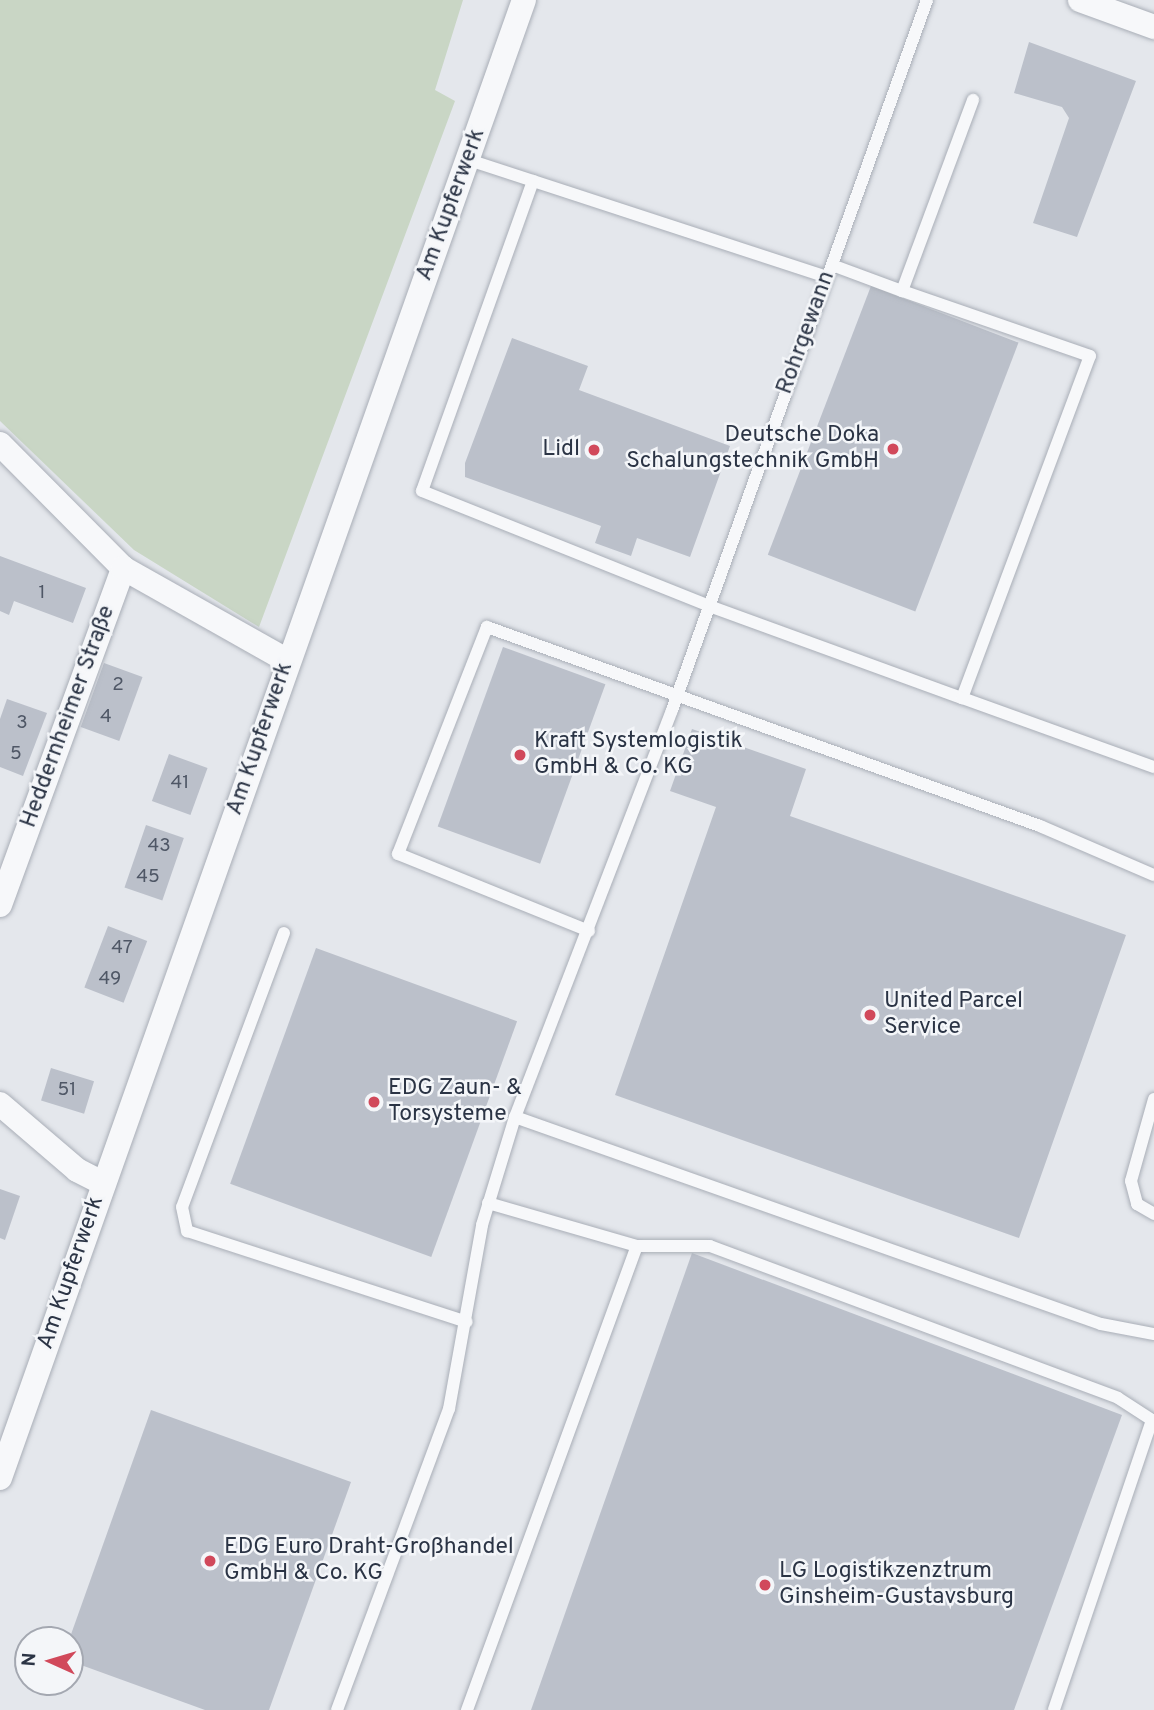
<!DOCTYPE html>
<meta charset="utf-8">
<style>
body{margin:0}
#map{position:relative;width:1154px;height:1710px;overflow:hidden;background:#e4e7ec;font-family:Overpass,sans-serif}
div>[style]{position:absolute}
.green>*{inset:0;background:#c9d6c5}
.building>*{inset:0;background:#bbc0ca;transform-origin:0 0}
.roads{filter:drop-shadow(0 0 2px #a9aeb7) drop-shadow(0 0 2px #a9aeb7)}
.lane>*{height:12px;margin:-6px;padding:0 6px;transform-origin:6px;border-radius:6px;background:#f7f8fa}
.street>*{height:24px;margin:-12px;padding:0 12px;transform-origin:12px;border-radius:12px;background:#f7f8fa}
.dots>*{width:19px;height:19px;translate:-50% -50%;box-sizing:border-box;border:4px solid #f4f6f9;border-radius:50%}
span{translate:-50% -50%;white-space:nowrap;text-align:center;line-height:1.15;-webkit-text-stroke:5px #f4f6f9;paint-order:stroke}
.number-label{font-size:19px;color:#4f5766}
.number-label span{-webkit-text-stroke-width:0}
.street-label{font-size:23px;color:#2b3445}
.poi-label{font-size:23px;color:#2b3445}
.right{translate:-100% -50%;text-align:right}
.left{translate:0 -50%;text-align:left}
.north{position:absolute;left:14px;top:1626px;width:70px;height:70px;box-sizing:border-box;background:#f4f6f9;border:2px solid #a4a8b1;border-radius:50%;rotate:274deg;font-size:19px;font-weight:700;line-height:28px;text-align:center;color:#2b3445}
.north::after{content:'';display:block;margin:auto;width:24px;height:32px;background:#d1495b;clip-path:polygon(50% 0,100% 100%,50% 72%,0 100%)}
</style>
<div id="map">
<div class="green">
<div style="clip-path:polygon(0 0,463px 0,435px 90px,455px 101px,259px 627px,134px 550px,0 421px)"></div>
</div>
<div class="building">
<div style="clip-path:polygon(1029px 42px,1136px 81px,1077px 237px,1033px 223px,1069px 118px,1062px 107px,1014px 93px)"></div>
<div style="left:871px;top:286px;width:158px;height:288px;rotate:21deg"></div>
<div style="clip-path:polygon(512px 338px,588px 366px,579px 390px,730px 446px,690px 557px,637px 538px,631px 556px,595px 543px,601px 526px,465px 477px,465px 463px)"></div>
<div style="clip-path:polygon(0 556px,86px 588px,73px 623px,14px 601px,9px 615px,0 611px)"></div>
<div style="left:503px;top:647px;width:109px;height:191px;rotate:20deg"></div>
<div style="left:104px;top:663px;width:41px;height:68px;rotate:20deg"></div>
<div style="clip-path:polygon(7px 699px,47px 713px,23px 776px,0 767px,0 719px)"></div>
<div style="clip-path:polygon(692px 729px,806px 769px,790px 816px,1126px 935px,1019px 1238px,615px 1095px,716px 807px,670px 791px)"></div>
<div style="left:169px;top:754px;width:41px;height:50px;rotate:20deg"></div>
<div style="left:146px;top:825px;width:40px;height:66px;rotate:19deg"></div>
<div style="left:108px;top:926px;width:42px;height:66px;rotate:21deg"></div>
<div style="left:316px;top:948px;width:214px;height:251px;rotate:20deg"></div>
<div style="left:51px;top:1068px;width:45px;height:34px;rotate:17deg"></div>
<div style="clip-path:polygon(0 1189px,20px 1196px,5px 1240px,0 1238px)"></div>
<div style="clip-path:polygon(692px 1253px,1122px 1415px,1014px 1710px,531px 1710px)"></div>
<div style="clip-path:polygon(151px 1410px,351px 1482px,269px 1710px,205px 1710px,70px 1661px,69px 1640px)"></div>
</div>
<div class="roads">
<div class="lane">
<div style="left:469px;top:160px;width:377px;rotate:18.1deg"></div>
<div style="left:533px;top:181px;width:329px;rotate:109.7deg"></div>
<div style="left:422px;top:491px;width:309px;rotate:21.8deg"></div>
<div style="left:709px;top:606px;width:269px;rotate:20deg"></div>
<div style="left:962px;top:698px;width:365px;rotate:-69.5deg"></div>
<div style="left:1090px;top:356px;width:199px;rotate:-160.9deg"></div>
<div style="left:832px;top:265px;width:75px;rotate:20.4deg"></div>
<div style="left:902px;top:291px;width:204px;rotate:-69.6deg"></div>
<div style="left:962px;top:698px;width:204px;rotate:19.8deg"></div>
<div style="left:589px;top:931px;width:206px;rotate:-158deg"></div>
<div style="left:398px;top:854px;width:244px;rotate:-68.6deg"></div>
<div style="left:487px;top:627px;width:588px;rotate:19.79deg"></div>
<div style="left:1040px;top:826px;width:124px;rotate:23.3deg"></div>
<div style="left:284px;top:933px;width:292px;rotate:110.4deg"></div>
<div style="left:182px;top:1207px;width:25px;rotate:78deg"></div>
<div style="left:187px;top:1231px;width:294px;rotate:18deg"></div>
<div style="left:1154px;top:1099px;width:85px;rotate:105.7deg"></div>
<div style="left:1131px;top:1181px;width:24px;rotate:75deg"></div>
<div style="left:1137px;top:1204px;width:20px;rotate:30deg"></div>
<div style="left:515px;top:1117px;width:621px;rotate:19.46deg"></div>
<div style="left:1101px;top:1324px;width:54px;rotate:10.7deg"></div>
<div style="left:488px;top:1203px;width:155px;rotate:16.1deg"></div>
<div style="left:637px;top:1246px;width:73px"></div>
<div style="left:710px;top:1246px;width:435px;rotate:20.4deg"></div>
<div style="left:1118px;top:1398px;width:40px;rotate:32.9deg"></div>
<div style="left:1152px;top:1420px;width:306px;rotate:108.7deg"></div>
<div style="left:337px;top:1710px;width:321px;rotate:-69.6deg"></div>
<div style="left:449px;top:1409px;width:187px;rotate:-79.8deg"></div>
<div style="left:482px;top:1225px;width:113px;rotate:-73deg"></div>
<div style="left:515px;top:1117px;width:436px;rotate:-68.9deg"></div>
<div style="left:672px;top:710px;width:754px;rotate:-70.24deg"></div>
<div style="left:467px;top:1710px;width:494px;rotate:-69.9deg"></div>
</div>
<div class="street">
<div style="left:1080px;top:0;width:79px;rotate:20deg"></div>
<div style="left:0;top:444px;width:175px;rotate:45.2deg"></div>
<div style="left:0;top:905px;width:359px;rotate:-69.9deg"></div>
<div style="left:123px;top:568px;width:189px;rotate:29.4deg"></div>
<div style="left:0;top:1104px;width:101px;rotate:40.6deg"></div>
<div style="left:77px;top:1170px;width:30px;rotate:27deg"></div>
<div style="left:0;top:1478px;width:1568px;rotate:-70.48deg"></div>
</div>
</div>
<div class="dots">
<div style="left:893px;top:449px;background:#d1495b"></div>
<div style="left:594px;top:450px;background:#d1495b"></div>
<div style="left:520px;top:755px;background:#d1495b"></div>
<div style="left:870px;top:1015px;background:#d1495b"></div>
<div style="left:374px;top:1102px;background:#d1495b"></div>
<div style="left:210px;top:1561px;background:#d1495b"></div>
<div style="left:765px;top:1585px;background:#d1495b"></div>
</div>
<div class="number-label">
<span style="left:42px;top:594px">1</span>
<span style="left:118px;top:686px">2</span>
<span style="left:106px;top:718px">4</span>
<span style="left:22px;top:724px">3</span>
<span style="left:16px;top:755px">5</span>
<span style="left:180px;top:784px">41</span>
<span style="left:159px;top:847px">43</span>
<span style="left:148px;top:878px">45</span>
<span style="left:122px;top:949px">47</span>
<span style="left:110px;top:980px">49</span>
<span style="left:67px;top:1091px">51</span>
</div>
<div class="street-label">
<span style="left:452px;top:205px;rotate:-70deg">Am Kupferwerk</span>
<span style="left:807px;top:333px;rotate:-70deg">Rohrgewann</span>
<span style="left:69px;top:717px;rotate:-70deg">Heddernheimer Straße</span>
<span style="left:261px;top:739px;rotate:-71deg">Am Kupferwerk</span>
<span style="left:72px;top:1273px;rotate:-71deg">Am Kupferwerk</span>
</div>
<div class="poi-label">
<span class="right" style="left:879px;top:449px">Deutsche Doka<br>Schalungstechnik GmbH</span>
<span class="right" style="left:580px;top:450px">Lidl</span>
<span class="left" style="left:534px;top:755px">Kraft Systemlogistik<br>GmbH &amp; Co. KG</span>
<span class="left" style="left:884px;top:1015px">United Parcel<br>Service</span>
<span class="left" style="left:388px;top:1102px">EDG Zaun- &amp;<br>Torsysteme</span>
<span class="left" style="left:224px;top:1561px">EDG Euro Draht-Großhandel<br>GmbH &amp; Co. KG</span>
<span class="left" style="left:779px;top:1585px">LG Logistikzenztrum<br>Ginsheim-Gustavsburg</span>
</div>
<div class="north">N</div>
</div>
